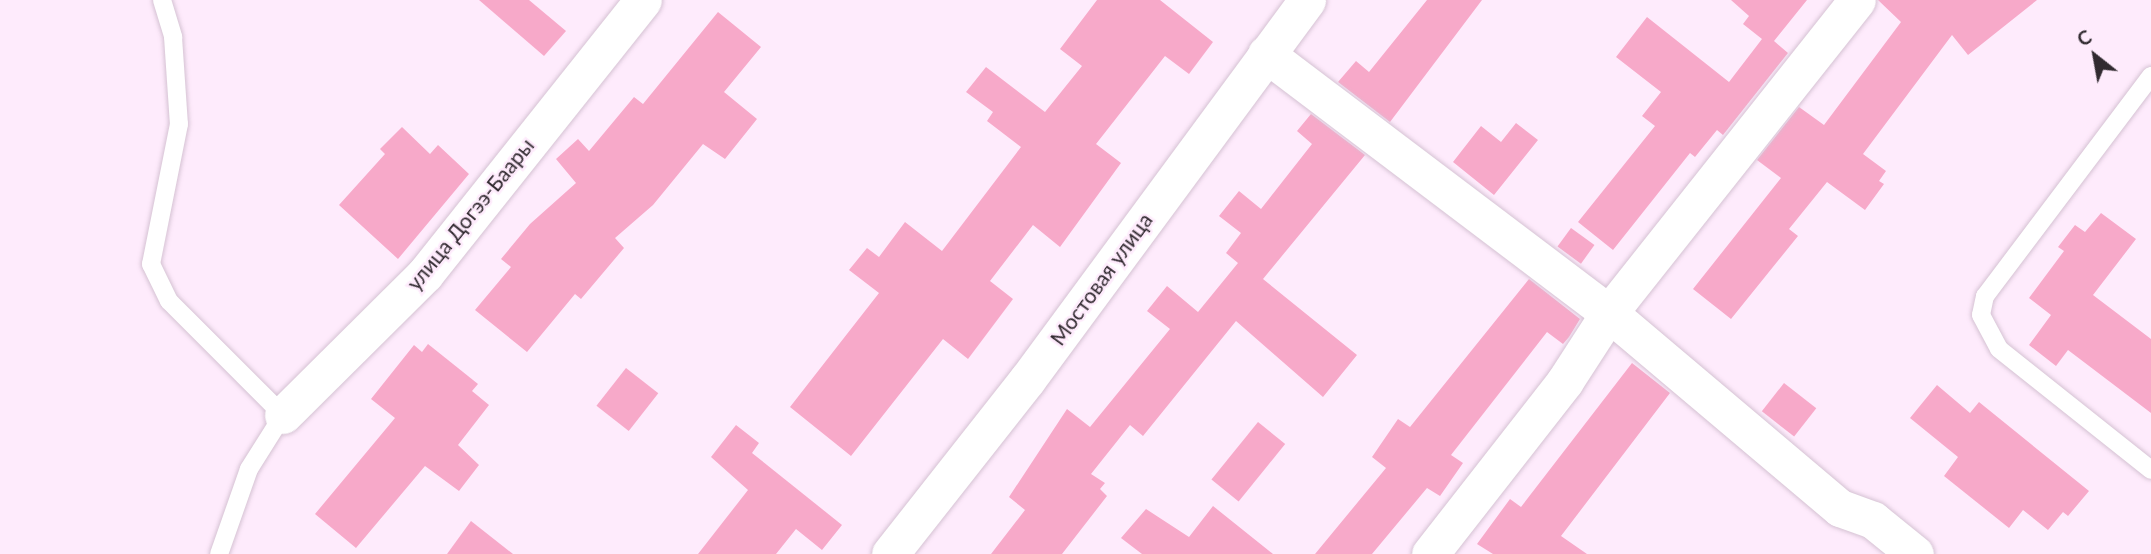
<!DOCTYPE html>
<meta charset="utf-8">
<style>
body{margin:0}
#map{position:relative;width:2151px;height:554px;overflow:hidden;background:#feebfc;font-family:Lato,sans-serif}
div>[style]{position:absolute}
.building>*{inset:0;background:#f7a9c9;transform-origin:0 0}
.roads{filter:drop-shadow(0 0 2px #d5c2d3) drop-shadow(0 0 2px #d5c2d3)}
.lane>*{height:18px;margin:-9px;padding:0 9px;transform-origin:9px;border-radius:9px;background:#fff}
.street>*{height:37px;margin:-18.5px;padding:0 18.5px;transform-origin:18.5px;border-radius:18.5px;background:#fff}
span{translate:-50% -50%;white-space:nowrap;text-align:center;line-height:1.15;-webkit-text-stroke:5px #feebfc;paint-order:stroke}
.street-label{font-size:21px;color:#312a30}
.north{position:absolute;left:2060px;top:21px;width:70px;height:70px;-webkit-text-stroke:5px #feebfc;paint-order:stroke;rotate:329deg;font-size:19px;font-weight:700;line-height:28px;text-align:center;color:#312a30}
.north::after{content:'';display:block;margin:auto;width:24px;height:32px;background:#312a30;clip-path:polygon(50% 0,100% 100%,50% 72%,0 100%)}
</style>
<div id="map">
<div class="building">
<div style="clip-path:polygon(479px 0,529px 0,566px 31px,544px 56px)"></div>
<div style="clip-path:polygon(1097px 0,1160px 0,1213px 42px,1189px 74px,1165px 56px,1096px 144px,1121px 163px,1060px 247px,1033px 225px,990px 281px,1013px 299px,968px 359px,943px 339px,851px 456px,790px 407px,879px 293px,849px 270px,867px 248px,879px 257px,905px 222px,942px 251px,1021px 147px,987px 121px,993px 112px,966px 92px,986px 67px,1045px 112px,1082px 66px,1060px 49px)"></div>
<div style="clip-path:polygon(1427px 0,1482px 0,1390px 122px,1338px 82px,1356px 61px,1369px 72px)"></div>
<div style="clip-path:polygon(1731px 0,1807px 0,1774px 41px,1788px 53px,1723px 135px,1717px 130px,1695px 157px,1690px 153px,1613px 250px,1578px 222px,1655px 126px,1642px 116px,1661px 92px,1616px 57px,1647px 17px,1729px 82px,1762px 39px,1743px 24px,1749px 16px)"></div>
<div style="clip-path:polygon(1878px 0,2037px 0,1968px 55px,1952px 35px,1863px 154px,1886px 171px,1879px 181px,1884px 184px,1865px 210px,1827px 182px,1789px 229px,1798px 236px,1731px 319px,1693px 289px,1781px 178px,1757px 160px,1799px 107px,1824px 125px,1901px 22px)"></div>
<div style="clip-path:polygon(718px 12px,761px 47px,724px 92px,757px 119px,725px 159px,703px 144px,653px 205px,615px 238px,624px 248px,581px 299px,575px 294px,527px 352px,475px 310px,511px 267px,501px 259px,530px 224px,576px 183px,556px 159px,578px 139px,589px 151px,634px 97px,643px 104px)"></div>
<div style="clip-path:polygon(1311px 114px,1365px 155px,1263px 279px,1357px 355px,1323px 397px,1236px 321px,1143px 436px,1130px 425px,1091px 474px,1105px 483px,1100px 489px,1107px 496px,1062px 554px,991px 554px,1025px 510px,1009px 497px,1067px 409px,1090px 427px,1170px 329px,1147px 311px,1167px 286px,1198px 312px,1238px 263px,1226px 253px,1241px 233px,1219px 216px,1239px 191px,1261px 209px,1312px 144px,1297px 131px)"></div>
<div style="clip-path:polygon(1516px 123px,1538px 140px,1494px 195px,1453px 162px,1481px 126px,1501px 142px)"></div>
<div style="clip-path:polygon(402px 127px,430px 154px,438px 145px,469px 174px,398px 259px,339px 205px,385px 154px,380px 149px)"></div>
<div style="clip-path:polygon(2101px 213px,2136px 239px,2093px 295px,2151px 339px,2151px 413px,2068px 350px,2056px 366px,2029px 345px,2051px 315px,2029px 298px,2064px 251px,2058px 247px,2075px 225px,2085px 232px)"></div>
<div style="left:1571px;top:228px;width:29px;height:23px;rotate:36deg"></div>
<div style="clip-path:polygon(1529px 279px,1580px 319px,1569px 337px,1563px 344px,1547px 332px,1451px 455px,1463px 463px,1440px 496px,1427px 488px,1372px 554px,1315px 554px,1386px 468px,1372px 457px,1398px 419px,1410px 427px)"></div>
<div style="clip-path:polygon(428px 344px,478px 384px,472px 391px,489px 405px,458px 445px,479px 465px,459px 491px,425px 466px,356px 548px,315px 514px,395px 418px,371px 399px,414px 345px,422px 352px)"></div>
<div style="clip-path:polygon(1632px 363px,1670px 393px,1561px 536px,1587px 554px,1493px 554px,1477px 544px,1510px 499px,1521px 507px)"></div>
<div style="left:626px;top:368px;width:41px;height:48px;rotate:38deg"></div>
<div style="left:1784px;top:383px;width:41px;height:36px;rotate:38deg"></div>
<div style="clip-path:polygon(1937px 385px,1970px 413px,1979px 402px,2089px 491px,2068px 516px,2063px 512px,2048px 530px,2023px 510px,2009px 528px,1944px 476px,1958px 457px,1910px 418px)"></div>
<div style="left:1258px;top:422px;width:35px;height:74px;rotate:39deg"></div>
<div style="clip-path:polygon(736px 425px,759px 443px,752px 453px,842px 525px,822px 550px,796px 529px,776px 554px,698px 554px,748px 490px,711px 457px)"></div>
<div style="clip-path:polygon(1213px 506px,1273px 554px,1142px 554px,1121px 538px,1146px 509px,1189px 537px)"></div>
<div style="clip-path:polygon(471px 521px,513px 554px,447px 554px)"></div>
</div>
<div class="roads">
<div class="lane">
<div style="left:162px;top:0;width:39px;rotate:73deg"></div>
<div style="left:173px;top:37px;width:87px;rotate:86.1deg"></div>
<div style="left:179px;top:124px;width:143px;rotate:101.3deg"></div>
<div style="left:151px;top:264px;width:41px;rotate:64.1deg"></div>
<div style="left:169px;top:301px;width:161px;rotate:45deg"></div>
<div style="left:283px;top:415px;width:64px;rotate:122.2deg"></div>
<div style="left:249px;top:469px;width:90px;rotate:109.4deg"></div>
<div style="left:2151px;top:76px;width:276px;rotate:127deg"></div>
<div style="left:1985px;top:296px;width:19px;rotate:102deg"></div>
<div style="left:1981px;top:315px;width:38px;rotate:62deg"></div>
<div style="left:1999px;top:349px;width:194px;rotate:38.5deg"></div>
</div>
<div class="street">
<div style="left:1266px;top:54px;width:430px;rotate:37.1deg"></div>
<div style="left:1609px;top:313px;width:302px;rotate:40.2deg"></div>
<div style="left:1840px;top:508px;width:35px;rotate:20deg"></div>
<div style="left:1873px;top:520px;width:54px;rotate:39deg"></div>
<div style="left:283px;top:415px;width:200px;rotate:-44.8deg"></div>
<div style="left:425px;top:274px;width:350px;rotate:-51.5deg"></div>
<div style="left:890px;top:554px;width:221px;rotate:-51.8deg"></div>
<div style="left:1027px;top:380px;width:472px;rotate:-53.6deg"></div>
<div style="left:1430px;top:554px;width:219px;rotate:-52deg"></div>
<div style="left:1565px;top:381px;width:81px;rotate:-57.1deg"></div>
<div style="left:1609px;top:313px;width:399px;rotate:-51.6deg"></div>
</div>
</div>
<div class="street-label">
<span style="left:470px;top:214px;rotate:-51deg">улица Догээ-Баары</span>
<span style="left:1101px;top:279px;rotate:-54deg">Мостовая улица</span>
</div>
<div class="north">С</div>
</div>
